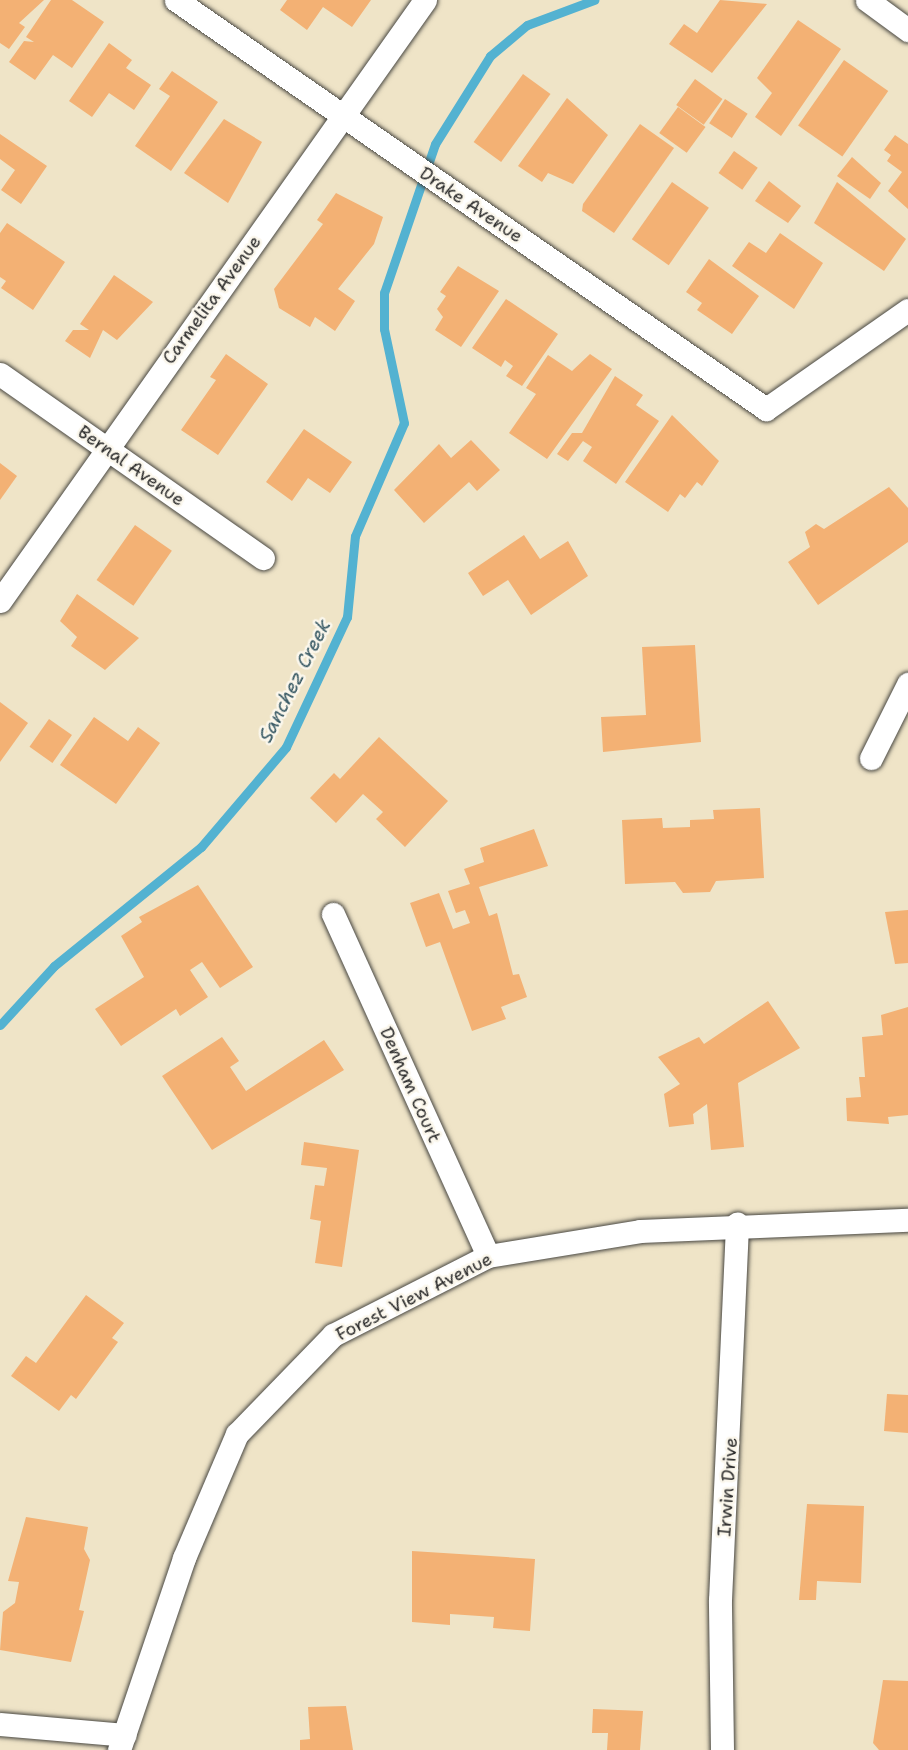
<!DOCTYPE html>
<style>
body{margin:0}
#map{position:relative;width:908px;height:1750px;overflow:hidden;background:#efe4c7;font-family:"Shantell Sans",sans-serif}
div>[style]{position:absolute}
.stream>*{height:9px;margin:-4.5px;padding:0 4.5px;transform-origin:4.5px;border-radius:4.5px;background:#53b2d1}
.building>*{inset:0;background:#f3b174;transform-origin:0 0}
.roads{filter:drop-shadow(0 0 2px #484742) drop-shadow(0 0 2px #484742)}
.minor>*{height:23px;margin:-11.5px;padding:0 11.5px;transform-origin:11.5px;border-radius:11.5px;background:#fff}
span{translate:-50% -50%;white-space:nowrap;text-align:center;line-height:1.15;-webkit-text-stroke:5px #fbf7ec;paint-order:stroke}
.street-label{font-size:18px;color:#2b2b2b}
.water-label{font-size:19px;color:#395a65;font-style:italic}
</style>
<div id="map">
<div class="stream">
<div style="left:0;top:1025px;width:80px;rotate:-47.5deg"></div>
<div style="left:54px;top:966px;width:189px;rotate:-39deg"></div>
<div style="left:201px;top:847px;width:131px;rotate:-49.6deg"></div>
<div style="left:286px;top:747px;width:144px;rotate:-64.9deg"></div>
<div style="left:347px;top:617px;width:81px;rotate:-84.4deg"></div>
<div style="left:355px;top:536px;width:123px;rotate:-66.6deg"></div>
<div style="left:404px;top:423px;width:96px;rotate:-102deg"></div>
<div style="left:384px;top:329px;width:36px;rotate:-90deg"></div>
<div style="left:384px;top:293px;width:157px;rotate:-71.1deg"></div>
<div style="left:435px;top:144px;width:104px;rotate:-58deg"></div>
<div style="left:490px;top:56px;width:48px;rotate:-40deg"></div>
<div style="left:527px;top:25px;width:72px;rotate:-20.5deg"></div>
</div>
<div class="building">
<div style="clip-path:polygon(0 0,44px 0,19px 23px,25px 27px,9px 49px,0 43px)"></div>
<div style="clip-path:polygon(51px 0,72px 0,104px 22px,72px 68px,53px 55px,35px 80px,9px 62px,24px 41px,34px 42px,26px 37px)"></div>
<div style="clip-path:polygon(287px 0,371px 0,352px 27px,323px 7px,307px 30px,280px 10px)"></div>
<div style="clip-path:polygon(720px 0,767px 4px,712px 73px,669px 44px,684px 24px,697px 33px)"></div>
<div style="clip-path:polygon(798px 20px,841px 49px,781px 136px,755px 117px,772px 93px,757px 78px)"></div>
<div style="clip-path:polygon(109px 43px,132px 60px,126px 68px,151px 85px,134px 110px,109px 93px,92px 117px,69px 101px)"></div>
<div style="left:844px;top:60px;width:54px;height:80px;rotate:35deg"></div>
<div style="clip-path:polygon(172px 71px,218px 102px,171px 171px,135px 146px,170px 96px,159px 89px)"></div>
<div style="left:523px;top:74px;width:34px;height:84px;rotate:36deg"></div>
<div style="left:695px;top:79px;width:34px;height:32px;rotate:36deg"></div>
<div style="clip-path:polygon(567px 98px,608px 135px,573px 184px,548px 173px,542px 182px,518px 166px)"></div>
<div style="left:725px;top:99px;width:27px;height:29px;rotate:33deg"></div>
<div style="left:678px;top:107px;width:34px;height:32px;rotate:36deg"></div>
<div style="clip-path:polygon(224px 119px,262px 142px,228px 203px,184px 173px)"></div>
<div style="clip-path:polygon(640px 124px,674px 148px,614px 233px,582px 211px,583px 204px)"></div>
<div style="clip-path:polygon(0 134px,47px 166px,21px 204px,1px 190px,15px 170px,0 159px)"></div>
<div style="clip-path:polygon(895px 135px,908px 144px,908px 209px,888px 191px,902px 172px,887px 161px,891px 155px,884px 150px)"></div>
<div style="left:734px;top:151px;width:29px;height:27px;rotate:35deg"></div>
<div style="clip-path:polygon(852px 157px,881px 183px,870px 199px,837px 176px)"></div>
<div style="clip-path:polygon(769px 181px,801px 206px,788px 223px,755px 201px)"></div>
<div style="left:672px;top:182px;width:45px;height:70px;rotate:35deg"></div>
<div style="clip-path:polygon(837px 182px,906px 239px,884px 271px,814px 223px)"></div>
<div style="clip-path:polygon(336px 193px,383px 217px,374px 244px,338px 289px,355px 301px,335px 331px,315px 317px,310px 327px,279px 308px,274px 289px,323px 224px,317px 220px)"></div>
<div style="clip-path:polygon(7px 223px,65px 262px,33px 310px,1px 288px,6px 281px,0 277px,0 233px)"></div>
<div style="clip-path:polygon(780px 233px,823px 263px,794px 309px,732px 266px,749px 242px,766px 253px)"></div>
<div style="clip-path:polygon(709px 259px,759px 296px,732px 334px,697px 310px,702px 303px,686px 292px)"></div>
<div style="clip-path:polygon(458px 266px,499px 291px,461px 347px,435px 330px,443px 317px,437px 309px,446px 296px,440px 292px)"></div>
<div style="clip-path:polygon(114px 275px,153px 302px,117px 340px,103px 330px,90px 358px,65px 341px,73px 330px,89px 330px,80px 324px)"></div>
<div style="clip-path:polygon(506px 299px,558px 334px,522px 386px,506px 376px,513px 366px,505px 360px,501px 367px,472px 348px)"></div>
<div style="clip-path:polygon(226px 354px,268px 384px,218px 455px,181px 430px,216px 380px,210px 377px)"></div>
<div style="clip-path:polygon(590px 354px,612px 369px,547px 459px,509px 433px,536px 394px,526px 388px,548px 355px,572px 371px)"></div>
<div style="clip-path:polygon(615px 376px,643px 395px,636px 405px,659px 421px,616px 484px,583px 461px,592px 447px,583px 441px,568px 461px,557px 454px,572px 433px,582px 433px)"></div>
<div style="clip-path:polygon(672px 415px,719px 461px,702px 486px,697px 482px,685px 498px,680px 494px,668px 512px,625px 482px)"></div>
<div style="clip-path:polygon(304px 429px,352px 462px,330px 493px,308px 478px,292px 501px,266px 482px)"></div>
<div style="clip-path:polygon(471px 440px,500px 470px,477px 491px,469px 482px,424px 523px,394px 490px,439px 444px,451px 458px)"></div>
<div style="clip-path:polygon(0 463px,17px 476px,0 500px)"></div>
<div style="clip-path:polygon(889px 487px,908px 508px,908px 542px,818px 605px,788px 562px,810px 547px,805px 532px,816px 524px,824px 529px)"></div>
<div style="left:135px;top:525px;width:45px;height:67px;rotate:35deg"></div>
<div style="clip-path:polygon(524px 535px,540px 559px,568px 541px,588px 576px,531px 615px,508px 580px,483px 596px,468px 573px)"></div>
<div style="clip-path:polygon(77px 594px,139px 638px,105px 670px,71px 646px,77px 637px,60px 621px)"></div>
<div style="clip-path:polygon(695px 645px,701px 742px,603px 752px,601px 717px,646px 715px,642px 647px)"></div>
<div style="clip-path:polygon(0 702px,28px 723px,0 762px)"></div>
<div style="clip-path:polygon(94px 717px,128px 741px,138px 727px,160px 743px,116px 804px,60px 765px)"></div>
<div style="left:49px;top:719px;width:28px;height:34px;rotate:35deg"></div>
<div style="clip-path:polygon(379px 737px,448px 801px,405px 847px,376px 819px,383px 812px,363px 794px,336px 823px,310px 798px,334px 773px,340px 779px)"></div>
<div style="clip-path:polygon(760px 808px,764px 878px,716px 881px,710px 892px,683px 893px,675px 882px,625px 884px,622px 820px,662px 818px,663px 828px,690px 827px,690px 820px,714px 819px,713px 810px)"></div>
<div style="clip-path:polygon(534px 829px,548px 866px,479px 887px,489px 916px,497px 913px,513px 975px,519px 974px,527px 997px,501px 1007px,506px 1019px,472px 1031px,440px 942px,426px 947px,410px 903px,439px 893px,453px 929px,470px 923px,465px 910px,456px 913px,448px 891px,470px 884px,464px 869px,484px 862px,480px 848px)"></div>
<div style="clip-path:polygon(198px 885px,253px 967px,220px 988px,202px 962px,190px 970px,208px 997px,180px 1016px,176px 1009px,121px 1046px,95px 1009px,144px 977px,121px 936px,142px 922px,139px 917px)"></div>
<div style="clip-path:polygon(908px 910px,908px 963px,895px 964px,885px 912px)"></div>
<div style="clip-path:polygon(768px 1001px,800px 1048px,738px 1083px,744px 1147px,711px 1150px,707px 1104px,693px 1114px,694px 1124px,669px 1127px,664px 1094px,680px 1084px,658px 1057px,699px 1037px,704px 1044px)"></div>
<div style="clip-path:polygon(908px 1007px,908px 1115px,888px 1117px,889px 1124px,847px 1121px,846px 1098px,861px 1097px,859px 1077px,865px 1077px,862px 1037px,883px 1035px,881px 1015px)"></div>
<div style="clip-path:polygon(222px 1037px,239px 1061px,230px 1067px,246px 1091px,324px 1040px,344px 1070px,212px 1150px,162px 1076px)"></div>
<div style="clip-path:polygon(304px 1142px,359px 1150px,342px 1267px,315px 1263px,321px 1221px,310px 1219px,315px 1185px,324px 1186px,327px 1168px,301px 1165px)"></div>
<div style="clip-path:polygon(86px 1295px,124px 1323px,112px 1338px,118px 1342px,76px 1399px,71px 1395px,59px 1411px,11px 1376px,26px 1356px,36px 1363px)"></div>
<div style="clip-path:polygon(887px 1394px,908px 1395px,908px 1433px,884px 1431px)"></div>
<div style="clip-path:polygon(807px 1504px,864px 1506px,861px 1583px,817px 1581px,816px 1600px,799px 1600px)"></div>
<div style="clip-path:polygon(26px 1517px,88px 1527px,84px 1549px,90px 1560px,79px 1610px,84px 1611px,71px 1662px,0 1650px,3px 1612px,15px 1603px,19px 1582px,8px 1581px)"></div>
<div style="clip-path:polygon(412px 1551px,535px 1559px,530px 1631px,493px 1628px,494px 1617px,450px 1614px,450px 1625px,412px 1622px)"></div>
<div style="clip-path:polygon(883px 1680px,908px 1681px,908px 1750px,879px 1750px,873px 1743px)"></div>
<div style="clip-path:polygon(346px 1706px,353px 1750px,300px 1750px,300px 1740px,310px 1739px,308px 1707px)"></div>
<div style="clip-path:polygon(593px 1709px,643px 1711px,640px 1750px,607px 1750px,608px 1733px,592px 1733px)"></div>
</div>
<div class="roads">
<div class="minor">
<div style="left:176px;top:0;width:718px;rotate:34.73deg"></div>
<div style="left:766px;top:409px;width:173px;rotate:-34.9deg"></div>
<div style="left:867px;top:0;width:51px;rotate:36.2deg"></div>
<div style="left:0;top:374px;width:321px;rotate:35deg"></div>
<div style="left:0;top:601px;width:736px;rotate:-54.73deg"></div>
<div style="left:871px;top:758px;width:83px;rotate:-63.4deg"></div>
<div style="left:333px;top:914px;width:375px;rotate:65.6deg"></div>
<div style="left:0;top:1724px;width:125px;rotate:5deg"></div>
<div style="left:119px;top:1750px;width:203px;rotate:-71.3deg"></div>
<div style="left:184px;top:1558px;width:135px;rotate:-66.9deg"></div>
<div style="left:237px;top:1434px;width:138px;rotate:-45.9deg"></div>
<div style="left:333px;top:1335px;width:174px;rotate:-27deg"></div>
<div style="left:488px;top:1256px;width:154px;rotate:-9.3deg"></div>
<div style="left:640px;top:1231px;width:268px;rotate:-2.4deg"></div>
<div style="left:722px;top:1750px;width:150px;rotate:-90.8deg"></div>
<div style="left:720px;top:1600px;width:377px;rotate:-87.4deg"></div>
</div>
</div>
<div class="street-label">
<span style="left:471px;top:205px;rotate:34deg">Drake Avenue</span>
<span style="left:212px;top:300px;rotate:-54deg">Carmelita Avenue</span>
<span style="left:131px;top:466px;rotate:35deg">Bernal Avenue</span>
<span style="left:410px;top:1085px;rotate:66deg">Denham Court</span>
<span style="left:414px;top:1297px;rotate:-27deg">Forest View Avenue</span>
<span style="left:728px;top:1487px;rotate:-86deg">Irwin Drive</span>
</div>
<div class="water-label">
<span style="left:295px;top:681px;rotate:-63deg">Sanchez Creek</span>
</div>
</div>
